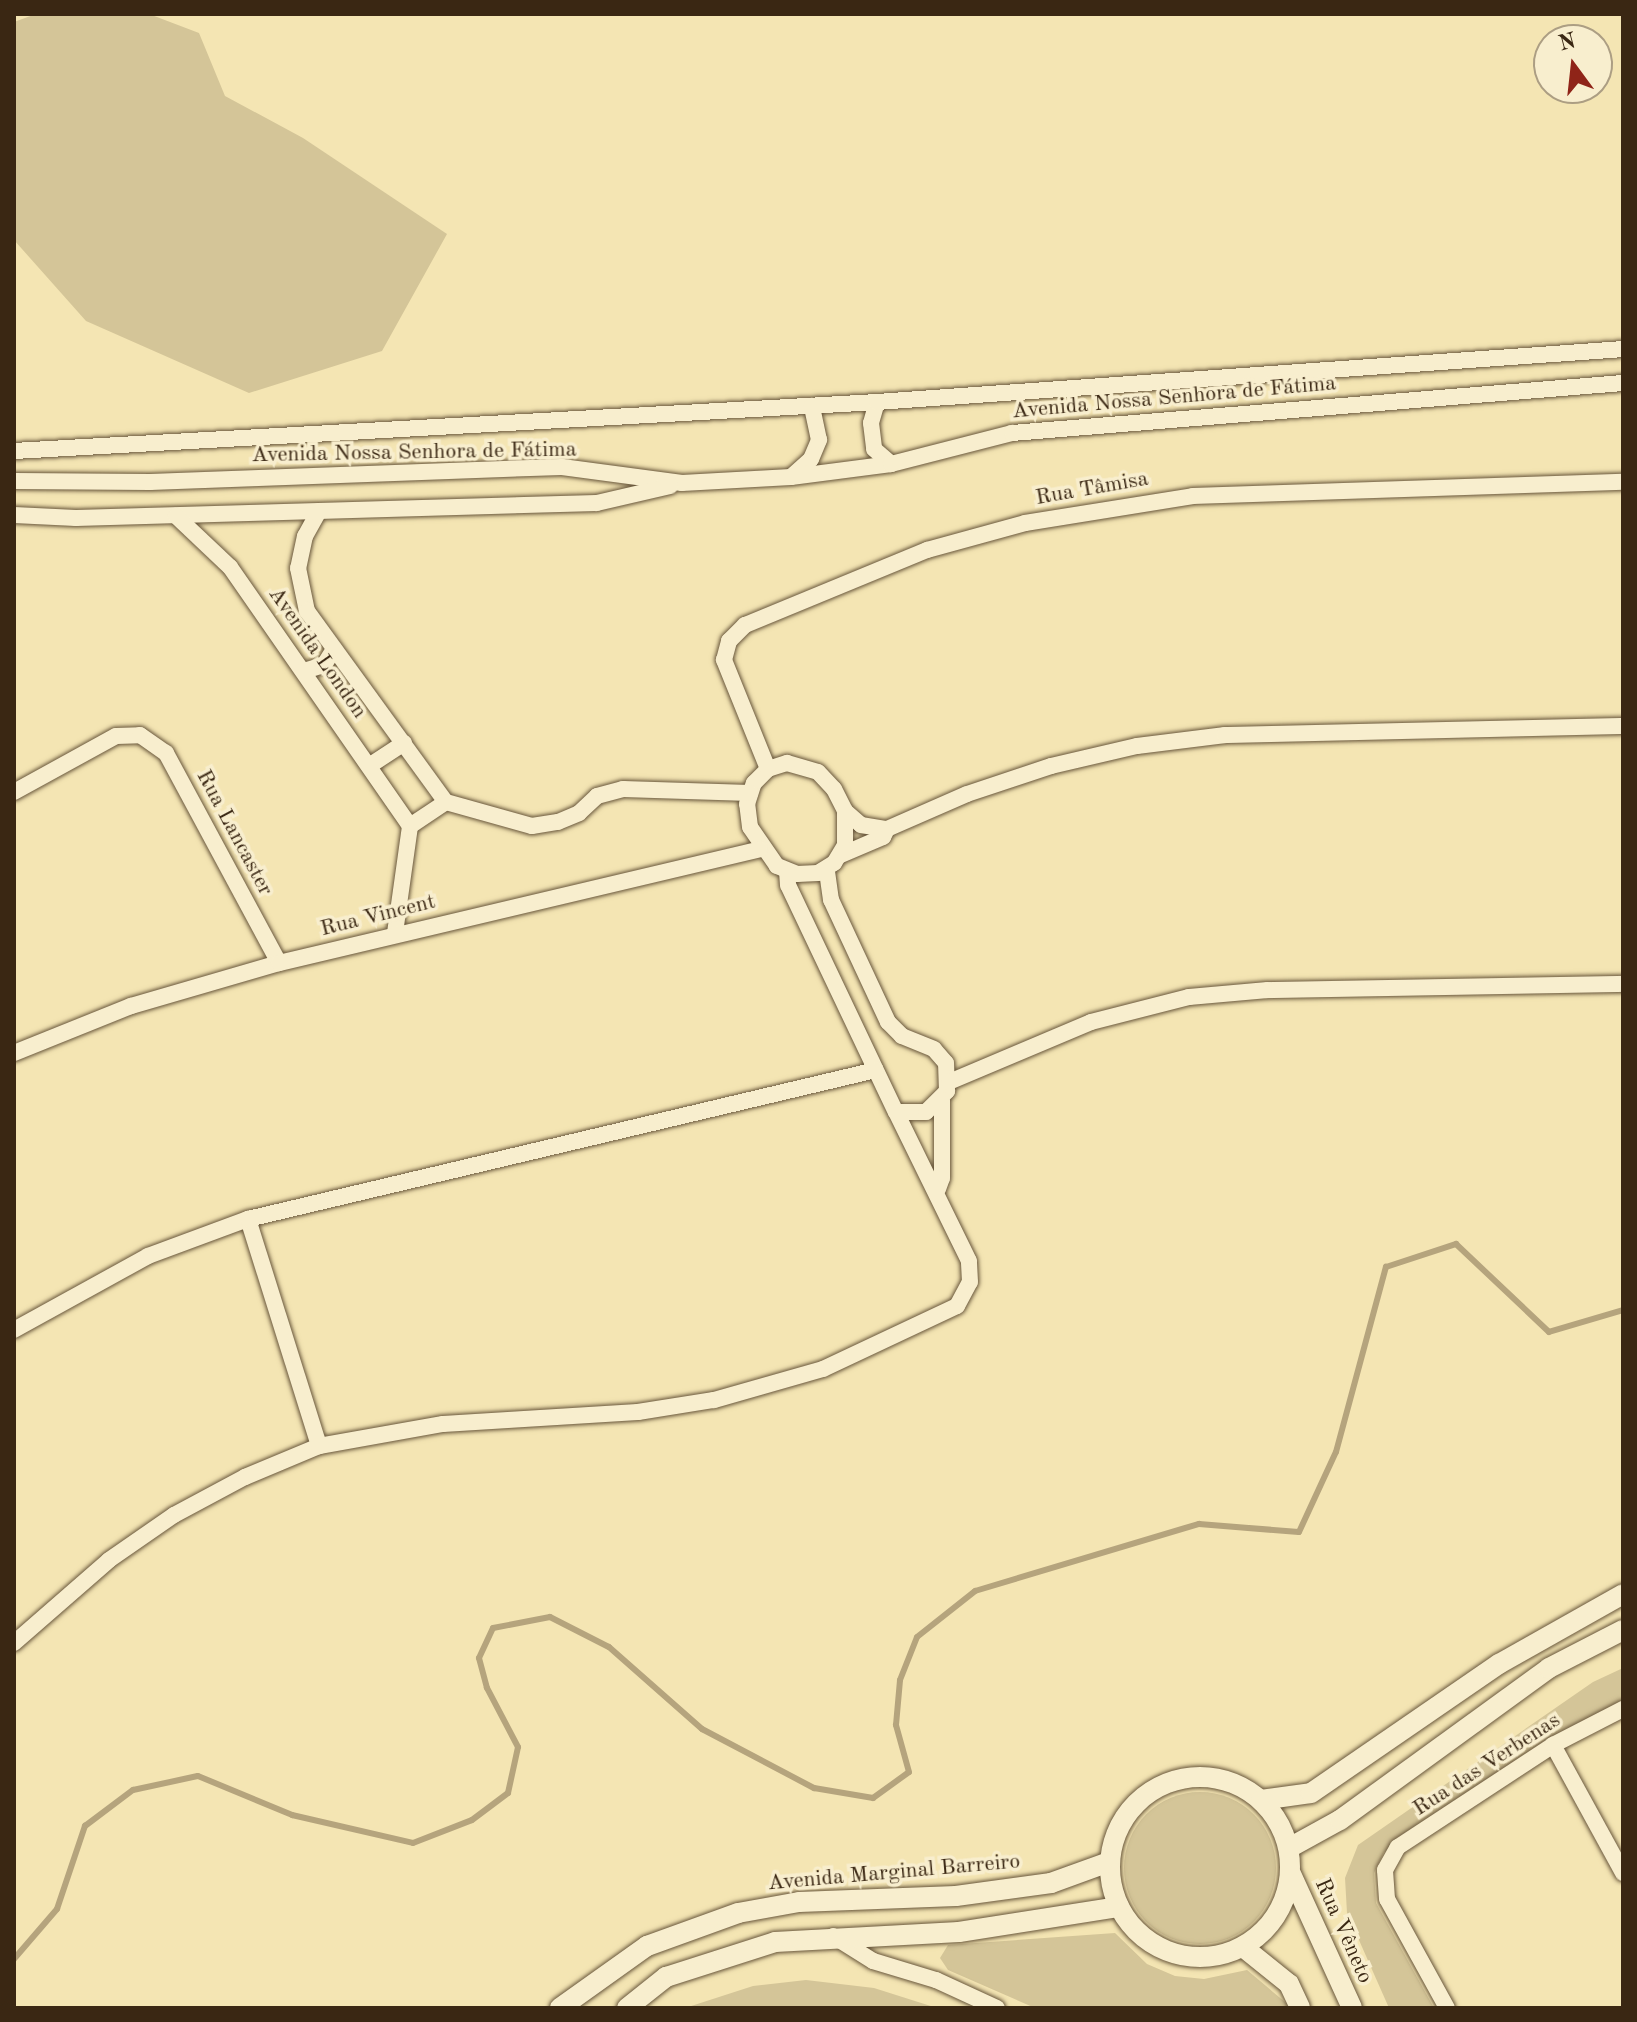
<!DOCTYPE html>
<meta charset="utf-8">
<style>
body{margin:0}
#map{position:relative;width:1637px;height:2022px;overflow:hidden;background:#f4e5b3;font-family:"Old Standard TT",serif}
div>[style]{position:absolute}
.green>*{inset:0;background:#d4c598}
.round{border-radius:50%}
.stream>*{height:6px;margin:-3px;padding:0 3px;transform-origin:3px;border-radius:3px;background:#b5a47d}
.roads{filter:drop-shadow(0 0 2px #68563b) drop-shadow(0 0 2px #68563b)}
.minor>*{height:16px;margin:-8px;padding:0 8px;transform-origin:8px;border-radius:8px;background:#f8eece}
.tertiary>*{height:20px;margin:-10px;padding:0 10px;transform-origin:10px;border-radius:10px;background:#f8eece}
.tertiary>.ring{margin:-10px;padding:0;box-sizing:content-box;background:none;border:20px solid #f8eece;border-radius:50%}
span{translate:-50% -50%;white-space:nowrap;text-align:center;line-height:1.15;-webkit-text-stroke:7px #f8eece;paint-order:stroke}
.street-label{font-size:22px;color:#3a2713}
.frame{position:absolute;inset:0;border:16px solid #3a2713;pointer-events:none}
.north{position:absolute;left:1533px;top:24px;width:80px;height:80px;box-sizing:border-box;background:#f8eece;border:2px solid #ac9e83;border-radius:50%;rotate:345deg;font-size:22px;font-weight:700;line-height:32px;text-align:center;color:#3a2713}
.north::after{content:'';display:block;margin:auto;width:28px;height:36px;background:#8f2418;clip-path:polygon(50% 0,100% 100%,50% 72%,0 100%)}
</style>
<div id="map">
<div class="green">
<div style="clip-path:polygon(36px 14px,149px 14px,199px 33px,225px 96px,303px 138px,447px 234px,382px 351px,249px 393px,86px 321px,14px 240px,14px 22px)"></div>
<div style="clip-path:polygon(1623px 1668px,1623px 1700px,1553px 1738px,1384px 1852px,1374px 1873px,1376px 1903px,1434px 2008px,1389px 2008px,1347px 1913px,1345px 1878px,1358px 1845px,1593px 1682px)"></div>
<div class="round" style="left:1124px;top:1792px;width:152px;height:152px"></div>
<div style="clip-path:polygon(1115px 1933px,1147px 1964px,1175px 1976px,1204px 1979px,1247px 1970px,1292px 2008px,1035px 2008px,948px 1970px,940px 1958px,948px 1945px)"></div>
<div style="clip-path:polygon(806px 1980px,874px 1988px,937px 2008px,685px 2008px,753px 1986px)"></div>
</div>
<div class="stream">
<div style="left:14px;top:1959px;width:66px;rotate:-49.3deg"></div>
<div style="left:57px;top:1909px;width:88px;rotate:-71.4deg"></div>
<div style="left:85px;top:1826px;width:60px;rotate:-36.9deg"></div>
<div style="left:133px;top:1790px;width:66px;rotate:-12.2deg"></div>
<div style="left:198px;top:1776px;width:102px;rotate:22.5deg"></div>
<div style="left:292px;top:1815px;width:124px;rotate:13deg"></div>
<div style="left:413px;top:1843px;width:63px;rotate:-21.3deg"></div>
<div style="left:472px;top:1820px;width:45px;rotate:-36.9deg"></div>
<div style="left:508px;top:1793px;width:47px;rotate:-77.7deg"></div>
<div style="left:518px;top:1747px;width:67px;rotate:-117.7deg"></div>
<div style="left:487px;top:1688px;width:31px;rotate:-105deg"></div>
<div style="left:479px;top:1658px;width:33px;rotate:-65deg"></div>
<div style="left:493px;top:1628px;width:58px;rotate:-10.9deg"></div>
<div style="left:550px;top:1617px;width:66px;rotate:27deg"></div>
<div style="left:609px;top:1647px;width:124px;rotate:41.4deg"></div>
<div style="left:702px;top:1729px;width:127px;rotate:27.8deg"></div>
<div style="left:814px;top:1788px;width:60px;rotate:9.6deg"></div>
<div style="left:873px;top:1798px;width:44px;rotate:-35.8deg"></div>
<div style="left:909px;top:1772px;width:49px;rotate:-105.5deg"></div>
<div style="left:896px;top:1725px;width:45px;rotate:-84.9deg"></div>
<div style="left:900px;top:1680px;width:46px;rotate:-68.4deg"></div>
<div style="left:917px;top:1637px;width:74px;rotate:-38.4deg"></div>
<div style="left:975px;top:1591px;width:234px;rotate:-16.7deg"></div>
<div style="left:1199px;top:1524px;width:100px;rotate:4.6deg"></div>
<div style="left:1299px;top:1532px;width:88px;rotate:-65.2deg"></div>
<div style="left:1336px;top:1452px;width:192px;rotate:-74.9deg"></div>
<div style="left:1386px;top:1267px;width:74px;rotate:-18.2deg"></div>
<div style="left:1456px;top:1244px;width:128px;rotate:43.4deg"></div>
<div style="left:1549px;top:1332px;width:77px;rotate:-16.6deg"></div>
</div>
<div class="roads">
<div class="minor">
<div style="left:877px;top:402px;width:22px;rotate:106deg"></div>
<div style="left:871px;top:423px;width:26px;rotate:83deg"></div>
<div style="left:874px;top:449px;width:23px;rotate:41deg"></div>
<div style="left:14px;top:451px;width:864px;rotate:-3.25deg"></div>
<div style="left:877px;top:402px;width:748px;rotate:-4.06deg"></div>
<div style="left:791px;top:477px;width:27px;rotate:-42deg"></div>
<div style="left:811px;top:459px;width:21px;rotate:-67deg"></div>
<div style="left:819px;top:440px;width:35px;rotate:-102deg"></div>
<div style="left:14px;top:481px;width:136px;rotate:0.4deg"></div>
<div style="left:150px;top:482px;width:412px;rotate:-2.1deg"></div>
<div style="left:562px;top:467px;width:121px;rotate:7.6deg"></div>
<div style="left:682px;top:483px;width:109px;rotate:-3.2deg"></div>
<div style="left:791px;top:477px;width:101px;rotate:-7.4deg"></div>
<div style="left:891px;top:464px;width:125px;rotate:-14.4deg"></div>
<div style="left:1012px;top:433px;width:613px;rotate:-4.68deg"></div>
<div style="left:319px;top:511px;width:29px;rotate:119deg"></div>
<div style="left:305px;top:536px;width:33px;rotate:102deg"></div>
<div style="left:298px;top:568px;width:44px;rotate:78.2deg"></div>
<div style="left:307px;top:611px;width:236px;rotate:54deg"></div>
<div style="left:14px;top:515px;width:62px;rotate:2.8deg"></div>
<div style="left:76px;top:518px;width:521px;rotate:-1.65deg"></div>
<div style="left:597px;top:503px;width:75px;rotate:-13.1deg"></div>
<div style="left:176px;top:516px;width:74px;rotate:43.4deg"></div>
<div style="left:230px;top:567px;width:315px;rotate:55.2deg"></div>
<div style="left:304px;top:671px;width:21px;rotate:-17deg"></div>
<div style="left:324px;top:665px;width:19px;rotate:-58deg"></div>
<div style="left:787px;top:763px;width:32px;rotate:16deg"></div>
<div style="left:818px;top:772px;width:23px;rotate:47deg"></div>
<div style="left:834px;top:789px;width:25px;rotate:63deg"></div>
<div style="left:845px;top:811px;width:34px;rotate:90deg"></div>
<div style="left:845px;top:845px;width:21px;rotate:121deg"></div>
<div style="left:834px;top:863px;width:19px;rotate:148deg"></div>
<div style="left:818px;top:873px;width:21px;rotate:177deg"></div>
<div style="left:797px;top:874px;width:22px;rotate:-158deg"></div>
<div style="left:777px;top:866px;width:47px;rotate:-124.7deg"></div>
<div style="left:750px;top:827px;width:23px;rotate:-97deg"></div>
<div style="left:747px;top:804px;width:22px;rotate:-72deg"></div>
<div style="left:754px;top:783px;width:20px;rotate:-45deg"></div>
<div style="left:768px;top:769px;width:20px;rotate:-18deg"></div>
<div style="left:369px;top:766px;width:42px;rotate:-33.3deg"></div>
<div style="left:768px;top:769px;width:118px;rotate:-112deg"></div>
<div style="left:724px;top:660px;width:20px;rotate:-75deg"></div>
<div style="left:729px;top:641px;width:23px;rotate:-45deg"></div>
<div style="left:745px;top:625px;width:197px;rotate:-22.4deg"></div>
<div style="left:927px;top:550px;width:102px;rotate:-15.4deg"></div>
<div style="left:1025px;top:523px;width:170px;rotate:-9.1deg"></div>
<div style="left:1193px;top:496px;width:430px;rotate:-1.9deg"></div>
<div style="left:14px;top:792px;width:116px;rotate:-28.8deg"></div>
<div style="left:116px;top:736px;width:24px;rotate:-2deg"></div>
<div style="left:140px;top:735px;width:32px;rotate:35deg"></div>
<div style="left:166px;top:753px;width:238px;rotate:61.7deg"></div>
<div style="left:845px;top:811px;width:21px;rotate:41deg"></div>
<div style="left:861px;top:825px;width:26px;rotate:9deg"></div>
<div style="left:887px;top:829px;width:87px;rotate:-23.6deg"></div>
<div style="left:967px;top:794px;width:89px;rotate:-18.4deg"></div>
<div style="left:1051px;top:766px;width:88px;rotate:-13.1deg"></div>
<div style="left:1137px;top:746px;width:89px;rotate:-7.1deg"></div>
<div style="left:1225px;top:735px;width:398px;rotate:-1.3deg"></div>
<div style="left:841px;top:855px;width:46px;rotate:-23.2deg"></div>
<div style="left:883px;top:837px;width:9px;rotate:-63deg"></div>
<div style="left:787px;top:871px;width:14px;rotate:86deg"></div>
<div style="left:788px;top:885px;width:251px;rotate:64.6deg"></div>
<div style="left:896px;top:1112px;width:30px"></div>
<div style="left:926px;top:1112px;width:30px;rotate:-45deg"></div>
<div style="left:947px;top:1091px;width:28px;rotate:-92deg"></div>
<div style="left:946px;top:1063px;width:18px;rotate:-131deg"></div>
<div style="left:934px;top:1049px;width:35px;rotate:-158deg"></div>
<div style="left:902px;top:1036px;width:20px;rotate:-135deg"></div>
<div style="left:888px;top:1022px;width:135px;rotate:-115deg"></div>
<div style="left:831px;top:900px;width:30px;rotate:-98deg"></div>
<div style="left:395px;top:933px;width:108px;rotate:-82deg"></div>
<div style="left:410px;top:826px;width:43px;rotate:-33.7deg"></div>
<div style="left:446px;top:802px;width:89px;rotate:15.6deg"></div>
<div style="left:532px;top:826px;width:26px;rotate:-9deg"></div>
<div style="left:558px;top:822px;width:23px;rotate:-23deg"></div>
<div style="left:579px;top:813px;width:25px;rotate:-43deg"></div>
<div style="left:597px;top:796px;width:27px;rotate:-15deg"></div>
<div style="left:623px;top:789px;width:127px;rotate:1.8deg"></div>
<div style="left:14px;top:1053px;width:126px;rotate:-21.9deg"></div>
<div style="left:131px;top:1006px;width:154px;rotate:-16.2deg"></div>
<div style="left:279px;top:963px;width:494px;rotate:-13.3deg"></div>
<div style="left:949px;top:1082px;width:154px;rotate:-22.9deg"></div>
<div style="left:1091px;top:1022px;width:101px;rotate:-14.3deg"></div>
<div style="left:1189px;top:997px;width:79px;rotate:-5.1deg"></div>
<div style="left:1268px;top:990px;width:355px;rotate:-1deg"></div>
<div style="left:938px;top:1189px;width:12px;rotate:-70deg"></div>
<div style="left:942px;top:1178px;width:78px;rotate:-90deg"></div>
<div style="left:248px;top:1219px;width:238px;rotate:72.6deg"></div>
<div style="left:14px;top:1330px;width:153px;rotate:-28.9deg"></div>
<div style="left:148px;top:1256px;width:107px;rotate:-20.3deg"></div>
<div style="left:248px;top:1219px;width:645px;rotate:-13.35deg"></div>
<div style="left:14px;top:1643px;width:126px;rotate:-41.1deg"></div>
<div style="left:109px;top:1560px;width:79px;rotate:-34.7deg"></div>
<div style="left:174px;top:1515px;width:81px;rotate:-28.2deg"></div>
<div style="left:245px;top:1477px;width:80px;rotate:-22.7deg"></div>
<div style="left:319px;top:1446px;width:126px;rotate:-10.1deg"></div>
<div style="left:443px;top:1424px;width:195px;rotate:-3.5deg"></div>
<div style="left:638px;top:1412px;width:77px;rotate:-9deg"></div>
<div style="left:714px;top:1400px;width:113px;rotate:-15.9deg"></div>
<div style="left:823px;top:1369px;width:148px;rotate:-25.2deg"></div>
<div style="left:957px;top:1306px;width:27px;rotate:-62deg"></div>
<div style="left:970px;top:1282px;width:21px;rotate:-93deg"></div>
<div style="left:969px;top:1261px;width:166px;rotate:-116.1deg"></div>
<div style="left:1553px;top:1745px;width:146px;rotate:61.3deg"></div>
<div style="left:833px;top:1936px;width:47px;rotate:32deg"></div>
<div style="left:873px;top:1961px;width:66px;rotate:16.8deg"></div>
<div style="left:936px;top:1980px;width:67px;rotate:24.7deg"></div>
<div style="left:1447px;top:2008px;width:124px;rotate:-118.8deg"></div>
<div style="left:1387px;top:1899px;width:29px;rotate:-94deg"></div>
<div style="left:1385px;top:1870px;width:26px;rotate:-61deg"></div>
<div style="left:1398px;top:1847px;width:186px;rotate:-33.3deg"></div>
<div style="left:1553px;top:1745px;width:79px;rotate:-27.2deg"></div>
</div>
<div class="tertiary">
<div class="ring" style="left:1110px;top:1777px;width:160px;height:160px"></div>
<div style="left:1261px;top:1800px;width:50px;rotate:-8deg"></div>
<div style="left:1311px;top:1793px;width:228px;rotate:-34.5deg"></div>
<div style="left:1499px;top:1664px;width:142px;rotate:-29.4deg"></div>
<div style="left:1289px;top:1848px;width:58px;rotate:-28.8deg"></div>
<div style="left:1340px;top:1820px;width:258px;rotate:-36deg"></div>
<div style="left:1549px;top:1668px;width:83px;rotate:-27.2deg"></div>
<div style="left:1291px;top:1874px;width:147px;rotate:65.5deg"></div>
<div style="left:1243px;top:1947px;width:59px;rotate:38.8deg"></div>
<div style="left:1289px;top:1984px;width:26px;rotate:65deg"></div>
<div style="left:560px;top:2008px;width:107px;rotate:-35.5deg"></div>
<div style="left:647px;top:1946px;width:97px;rotate:-19.9deg"></div>
<div style="left:738px;top:1913px;width:62px;rotate:-10.2deg"></div>
<div style="left:799px;top:1902px;width:157px;rotate:-2.2deg"></div>
<div style="left:956px;top:1896px;width:96px;rotate:-7.8deg"></div>
<div style="left:1051px;top:1883px;width:62px;rotate:-19.9deg"></div>
<div style="left:627px;top:2008px;width:50px;rotate:-38.5deg"></div>
<div style="left:666px;top:1977px;width:114px;rotate:-17.8deg"></div>
<div style="left:775px;top:1942px;width:184px;rotate:-3.1deg"></div>
<div style="left:959px;top:1932px;width:162px;rotate:-8.9deg"></div>
</div>
</div>
<div class="street-label">
<span style="left:1174px;top:398px;rotate:-5deg">Avenida Nossa Senhora de Fátima</span>
<span style="left:414px;top:453px;rotate:-1deg">Avenida Nossa Senhora de Fátima</span>
<span style="left:1092px;top:489px;rotate:-10deg">Rua Tâmisa</span>
<span style="left:317px;top:653px;rotate:55deg">Avenida London</span>
<span style="left:234px;top:833px;rotate:62deg">Rua Lancaster</span>
<span style="left:378px;top:916px;rotate:-14deg">Rua Vincent</span>
<span style="left:1487px;top:1765px;rotate:-33deg">Rua das Verbenas</span>
<span style="left:894px;top:1873px;rotate:-5deg">Avenida Marginal Barreiro</span>
<span style="left:1343px;top:1931px;rotate:66deg">Rua Vêneto</span>
</div>
<div class="frame"></div>
<div class="north">N</div>
</div>
